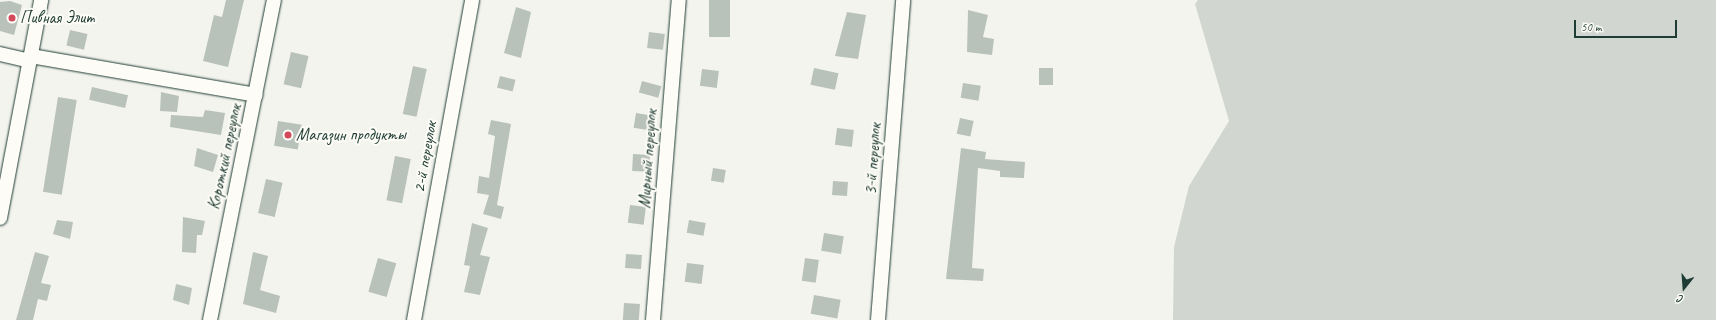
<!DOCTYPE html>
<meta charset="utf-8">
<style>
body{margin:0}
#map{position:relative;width:1716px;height:320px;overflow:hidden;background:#f4f4ef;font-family:Caveat,sans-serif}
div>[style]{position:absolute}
.green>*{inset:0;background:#d1d6d1}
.building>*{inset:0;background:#b9c1bb;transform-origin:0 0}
.roads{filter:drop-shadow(0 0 1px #1f3d34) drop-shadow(0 0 1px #1f3d34)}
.minor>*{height:14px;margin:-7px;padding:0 7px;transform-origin:7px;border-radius:7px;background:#fdfcf7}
.dots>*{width:11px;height:11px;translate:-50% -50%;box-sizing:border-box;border:2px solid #fdfcf7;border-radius:50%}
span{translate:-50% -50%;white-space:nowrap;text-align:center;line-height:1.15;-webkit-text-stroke:4px #fdfcf7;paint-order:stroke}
.poi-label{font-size:17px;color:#1f3d34}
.left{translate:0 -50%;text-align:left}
.street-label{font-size:17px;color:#1f3d34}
.north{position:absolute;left:1664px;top:268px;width:40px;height:40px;-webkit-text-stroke:3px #fdfcf7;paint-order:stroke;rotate:197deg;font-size:11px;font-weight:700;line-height:16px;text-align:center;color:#1f3d34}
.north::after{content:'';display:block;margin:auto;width:14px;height:18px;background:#1f3d34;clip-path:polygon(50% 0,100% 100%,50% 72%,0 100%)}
.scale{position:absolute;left:1574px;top:20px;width:103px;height:18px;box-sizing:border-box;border:2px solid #1f3d34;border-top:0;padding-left:5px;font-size:12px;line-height:14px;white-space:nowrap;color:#1f3d34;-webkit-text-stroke:3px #fdfcf7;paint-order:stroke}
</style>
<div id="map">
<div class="green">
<div style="clip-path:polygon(1198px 0,1716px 0,1716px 320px,1173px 320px,1174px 247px,1189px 186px,1229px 121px,1195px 4px)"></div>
</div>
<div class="building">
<div style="clip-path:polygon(226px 0,244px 0,228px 67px,203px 61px,214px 15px,222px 17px)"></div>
<div style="left:709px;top:0;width:21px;height:37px"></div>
<div style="clip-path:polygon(10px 1px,22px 5px,14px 35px,0 31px,0 2px)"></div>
<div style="clip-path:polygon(516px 7px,531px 12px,521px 58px,504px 53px)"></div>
<div style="clip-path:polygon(968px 10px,988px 15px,983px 37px,994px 39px,992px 55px,967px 52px)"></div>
<div style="clip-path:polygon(847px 12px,866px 15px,858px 59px,835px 56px)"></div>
<div style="left:70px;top:30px;width:18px;height:16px;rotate:13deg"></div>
<div style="left:649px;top:32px;width:16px;height:16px;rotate:7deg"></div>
<div style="left:291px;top:52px;width:18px;height:33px;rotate:13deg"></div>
<div style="left:413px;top:66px;width:14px;height:49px;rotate:12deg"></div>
<div style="left:814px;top:68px;width:25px;height:17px;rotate:12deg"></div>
<div style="left:1039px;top:68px;width:14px;height:17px"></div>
<div style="left:702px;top:69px;width:17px;height:17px;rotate:7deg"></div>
<div style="left:500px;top:76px;width:16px;height:12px;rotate:14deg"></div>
<div style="left:642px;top:81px;width:20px;height:12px;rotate:15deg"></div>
<div style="left:963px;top:83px;width:18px;height:15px;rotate:9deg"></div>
<div style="left:92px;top:87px;width:37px;height:13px;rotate:13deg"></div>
<div style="clip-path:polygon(161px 92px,179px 96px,177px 112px,160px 111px)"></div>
<div style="left:58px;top:97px;width:19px;height:96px;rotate:9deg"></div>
<div style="clip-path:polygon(205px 110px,225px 113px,221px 135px,170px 127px,171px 115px,203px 117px)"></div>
<div style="left:636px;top:113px;width:20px;height:15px;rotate:9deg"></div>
<div style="left:960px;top:118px;width:14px;height:16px;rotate:12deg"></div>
<div style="clip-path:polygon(491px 120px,511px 124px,497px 205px,504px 207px,501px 219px,483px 214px,489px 195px,477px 193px,479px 176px,489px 178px,495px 136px,488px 134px)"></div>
<div style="left:278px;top:121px;width:24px;height:25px;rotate:9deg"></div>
<div style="left:837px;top:128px;width:17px;height:17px;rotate:7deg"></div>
<div style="clip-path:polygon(197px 148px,218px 155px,213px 172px,194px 166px)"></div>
<div style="clip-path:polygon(961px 148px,986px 152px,985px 159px,1025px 162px,1024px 178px,1000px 177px,1000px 171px,978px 168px,972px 268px,984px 269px,983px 281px,946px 279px)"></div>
<div style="left:633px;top:154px;width:17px;height:17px;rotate:3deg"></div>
<div style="left:395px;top:156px;width:16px;height:45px;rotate:11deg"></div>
<div style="left:713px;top:168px;width:13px;height:13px;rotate:9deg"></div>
<div style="left:266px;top:179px;width:17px;height:35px;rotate:13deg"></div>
<div style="left:833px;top:181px;width:15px;height:14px;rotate:4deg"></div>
<div style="left:630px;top:205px;width:16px;height:18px;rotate:7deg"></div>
<div style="clip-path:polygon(183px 217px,205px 221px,202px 235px,197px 235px,196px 253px,182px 252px)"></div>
<div style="clip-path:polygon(57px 220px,73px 222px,70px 239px,53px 234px)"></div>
<div style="left:689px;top:220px;width:17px;height:13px;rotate:10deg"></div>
<div style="clip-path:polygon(472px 223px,488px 228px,480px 255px,490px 257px,480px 295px,464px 292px,470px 266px,464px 265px)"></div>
<div style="left:824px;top:233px;width:20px;height:18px;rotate:9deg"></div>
<div style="clip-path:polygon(35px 252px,49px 256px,41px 283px,51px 285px,47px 301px,38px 299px,33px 320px,16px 320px)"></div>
<div style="clip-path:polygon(253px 252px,268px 256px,260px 290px,280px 296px,276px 313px,243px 304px)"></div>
<div style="left:626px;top:254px;width:16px;height:14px;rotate:4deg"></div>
<div style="left:378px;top:258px;width:19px;height:35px;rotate:16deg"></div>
<div style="left:805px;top:258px;width:14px;height:23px;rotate:8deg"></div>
<div style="left:687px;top:263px;width:17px;height:19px;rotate:7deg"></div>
<div style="clip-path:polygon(176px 284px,192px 288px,189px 305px,173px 300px)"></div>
<div style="left:814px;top:295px;width:27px;height:19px;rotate:10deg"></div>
<div style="left:624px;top:303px;width:16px;height:17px;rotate:4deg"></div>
</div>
<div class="roads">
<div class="minor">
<div style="left:0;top:54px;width:31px;rotate:13deg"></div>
<div style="left:31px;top:56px;width:228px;rotate:9.8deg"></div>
<div style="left:0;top:218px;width:222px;rotate:-79.3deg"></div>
<div style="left:210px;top:320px;width:326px;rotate:-78.7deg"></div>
<div style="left:414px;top:320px;width:325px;rotate:-79.7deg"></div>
<div style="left:653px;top:320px;width:321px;rotate:-85.4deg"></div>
<div style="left:878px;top:320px;width:321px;rotate:-85.5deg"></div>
</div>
</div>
<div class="dots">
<div style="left:12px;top:18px;background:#d1495b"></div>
<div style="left:288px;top:135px;background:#d1495b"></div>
</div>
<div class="poi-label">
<span class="left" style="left:20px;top:18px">Пивная Элит</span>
<span class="left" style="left:296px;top:135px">Магазин продукты</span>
</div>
<div class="street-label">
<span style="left:225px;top:157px;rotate:-78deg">Короткий переулок</span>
<span style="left:425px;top:157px;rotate:-80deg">2-й переулок</span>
<span style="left:648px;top:159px;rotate:-86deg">Мирный переулок</span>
<span style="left:873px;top:159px;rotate:-86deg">3-й переулок</span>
</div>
<div class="north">С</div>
<div class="scale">50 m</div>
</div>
